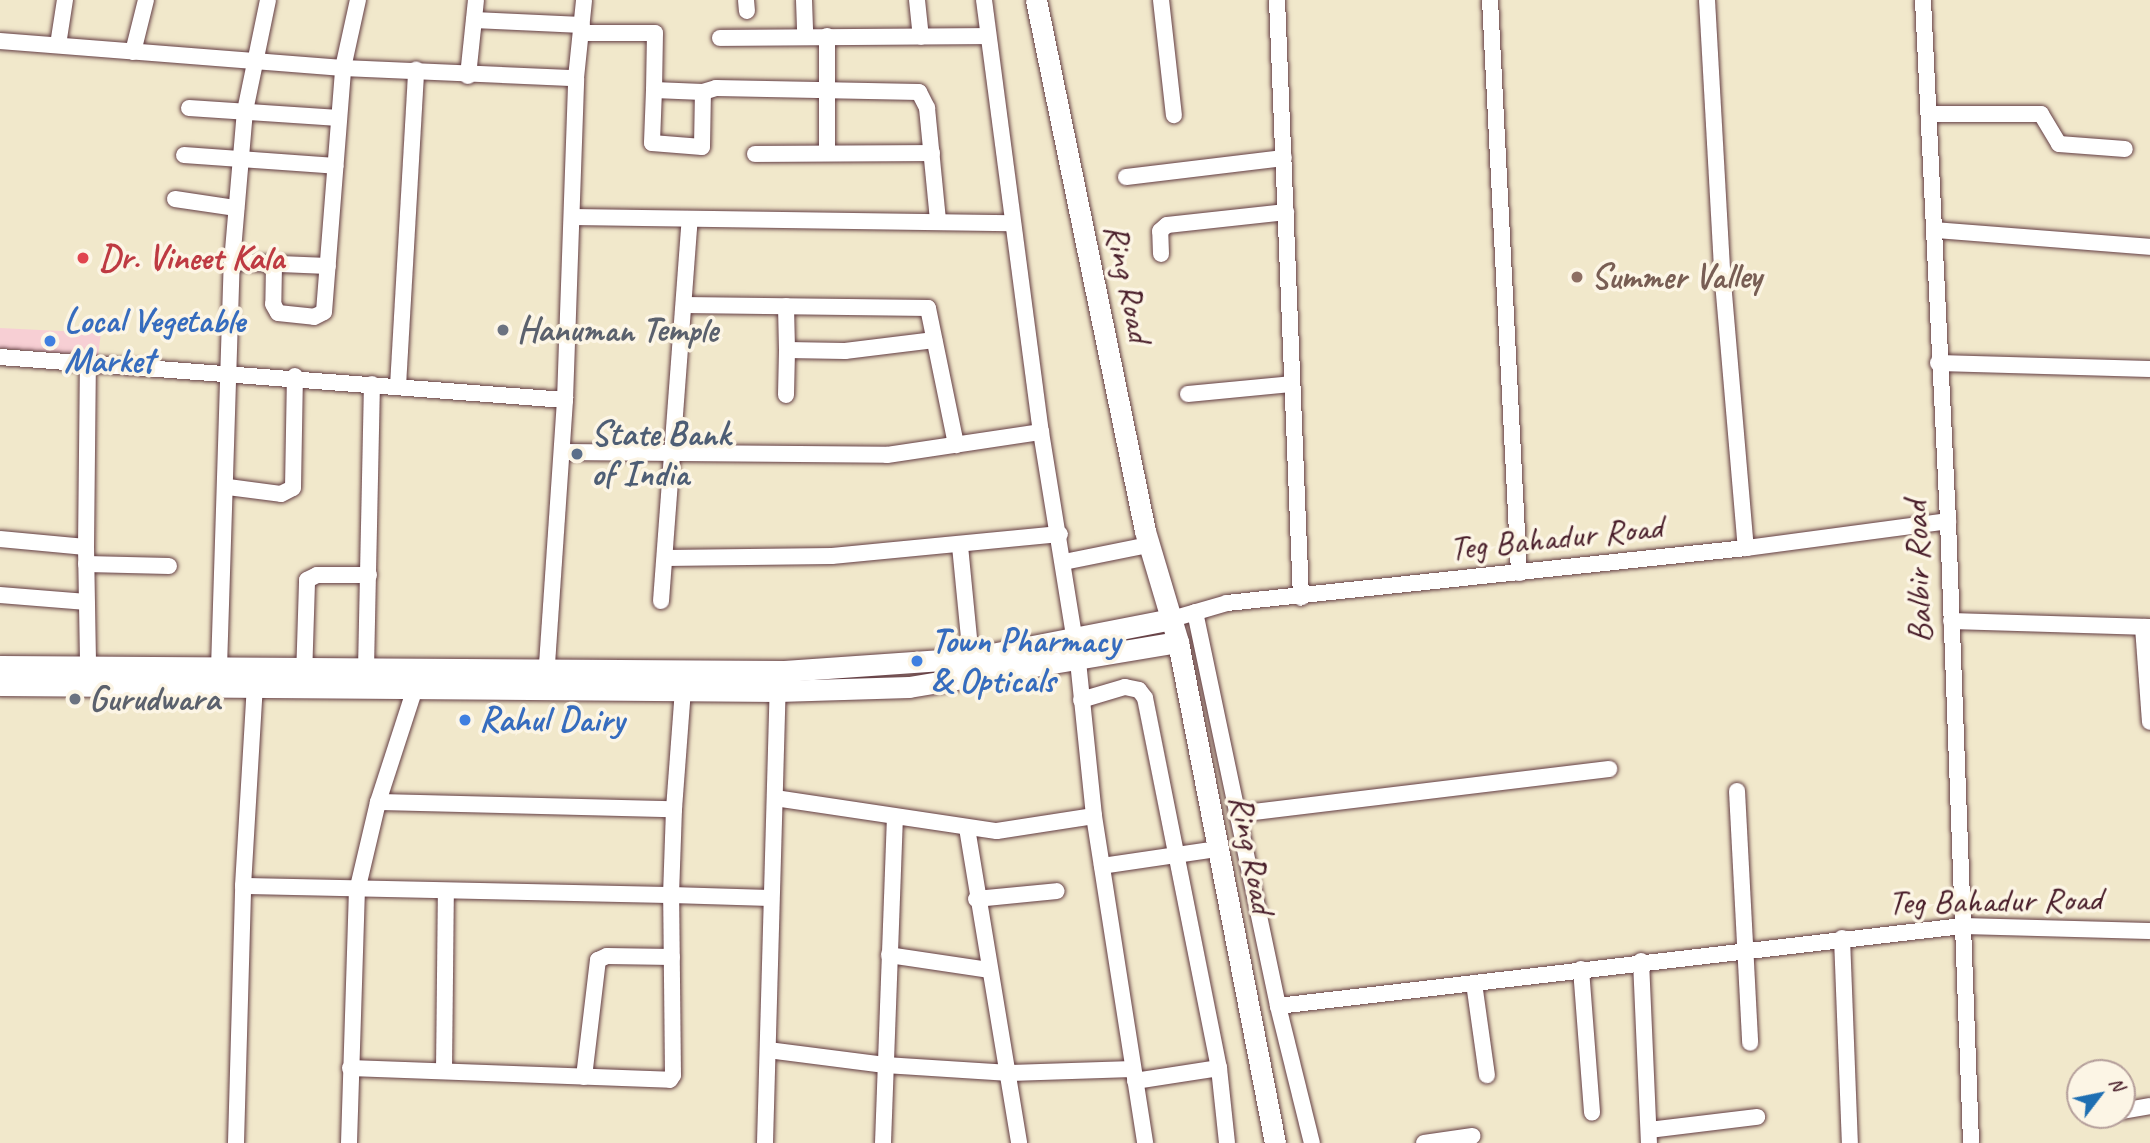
<!DOCTYPE html>
<style>
body{margin:0}
#map{position:relative;width:2150px;height:1143px;overflow:hidden;background:#f1e8cb;font-family:Caveat,sans-serif}
div>[style]{position:absolute}
.built>*{inset:0;background:#f7cfd4}
.roads{filter:drop-shadow(0 0 2px #633d43) drop-shadow(0 0 2px #633d43)}
.street>*{height:16px;margin:-8px;padding:0 8px;transform-origin:8px;border-radius:8px;background:#fff}
.secondary>*{height:21px;margin:-10.5px;padding:0 10.5px;transform-origin:10.5px;border-radius:10.5px;background:#fff}
.dots>*{width:19px;height:19px;translate:-50% -50%;box-sizing:border-box;border:4px solid #fcf5e5;border-radius:50%}
span{translate:-50% -50%;white-space:nowrap;text-align:center;line-height:1.15;-webkit-text-stroke:7px #fcf5e5;paint-order:stroke}
.health-label{font-size:35px;color:#be3a42;font-weight:700}
.left{translate:0 -50%;text-align:left}
.education-label{font-size:35px;color:#785e54;font-weight:700}
.street-label{font-size:35px;color:#4a1f2b}
.shop-label{font-size:35px;color:#366cbe;font-weight:700}
.worship-label{font-size:35px;color:#5b616d;font-weight:700}
.service-label{font-size:35px;color:#4e5e75;font-weight:700}
.north{position:absolute;left:2066px;top:1059px;width:70px;height:70px;box-sizing:border-box;background:#fcf5e5;border:2px solid #b59f9b;border-radius:50%;rotate:58deg;font-size:19px;font-weight:700;line-height:28px;text-align:center;color:#4a1f2b}
.north::after{content:'';display:block;margin:auto;width:24px;height:32px;background:#1f6fb2;clip-path:polygon(50% 0,100% 100%,50% 72%,0 100%)}
</style>
<div id="map">
<div class="built">
<div style="clip-path:polygon(0 328px,101px 333px,98px 356px,0 348px)"></div>
</div>
<div class="roads">
<div class="street">
<div style="left:746px;top:0;width:11px;rotate:85deg"></div>
<div style="left:804px;top:0;width:35px;rotate:88deg"></div>
<div style="left:917px;top:0;width:37px;rotate:84deg"></div>
<div style="left:984px;top:0;width:436px;rotate:82.5deg"></div>
<div style="left:1041px;top:432px;width:232px;rotate:80.8deg"></div>
<div style="left:1078px;top:661px;width:156px;rotate:84.1deg"></div>
<div style="left:1094px;top:816px;width:331px;rotate:81.1deg"></div>
<div style="left:1161px;top:0;width:116px;rotate:83.6deg"></div>
<div style="left:1277px;top:0;width:598px;rotate:87.7deg"></div>
<div style="left:1490px;top:0;width:574px;rotate:87.1deg"></div>
<div style="left:1707px;top:0;width:282px;rotate:86.8deg"></div>
<div style="left:1723px;top:282px;width:267px;rotate:85.1deg"></div>
<div style="left:1923px;top:0;width:522px;rotate:87.25deg"></div>
<div style="left:1948px;top:521px;width:622px;rotate:87.88deg"></div>
<div style="left:474px;top:20px;width:108px;rotate:2.7deg"></div>
<div style="left:581px;top:33px;width:74px"></div>
<div style="left:655px;top:33px;width:57px;rotate:91deg"></div>
<div style="left:654px;top:90px;width:53px;rotate:92.2deg"></div>
<div style="left:652px;top:143px;width:50px;rotate:4.6deg"></div>
<div style="left:702px;top:147px;width:55px;rotate:-89deg"></div>
<div style="left:703px;top:92px;width:49px;rotate:-177.7deg"></div>
<div style="left:827px;top:36px;width:117px;rotate:90deg"></div>
<div style="left:720px;top:38px;width:267px;rotate:-0.4deg"></div>
<div style="left:0;top:41px;width:344px;rotate:4.5deg"></div>
<div style="left:343px;top:68px;width:233px;rotate:2.5deg"></div>
<div style="left:58px;top:45px;width:46px;rotate:-81.2deg"></div>
<div style="left:133px;top:52px;width:54px;rotate:-76deg"></div>
<div style="left:468px;top:76px;width:76px;rotate:-84deg"></div>
<div style="left:703px;top:92px;width:14px;rotate:-17deg"></div>
<div style="left:716px;top:88px;width:203px;rotate:1.1deg"></div>
<div style="left:919px;top:92px;width:18px;rotate:63deg"></div>
<div style="left:927px;top:108px;width:114px;rotate:84.4deg"></div>
<div style="left:189px;top:108px;width:150px;rotate:3.8deg"></div>
<div style="left:1929px;top:114px;width:112px"></div>
<div style="left:2041px;top:114px;width:35px;rotate:59deg"></div>
<div style="left:2059px;top:144px;width:66px;rotate:4.3deg"></div>
<div style="left:755px;top:154px;width:177px;rotate:-0.3deg"></div>
<div style="left:184px;top:155px;width:152px;rotate:4.1deg"></div>
<div style="left:1126px;top:177px;width:159px;rotate:-6.9deg"></div>
<div style="left:175px;top:199px;width:62px;rotate:8.4deg"></div>
<div style="left:572px;top:217px;width:440px;rotate:0.8deg"></div>
<div style="left:1935px;top:230px;width:216px;rotate:4.5deg"></div>
<div style="left:1161px;top:254px;width:23px;rotate:-92deg"></div>
<div style="left:1160px;top:231px;width:9px;rotate:-41deg"></div>
<div style="left:1167px;top:225px;width:120px;rotate:-6.2deg"></div>
<div style="left:232px;top:262px;width:96px;rotate:2.4deg"></div>
<div style="left:274px;top:265px;width:39px;rotate:91deg"></div>
<div style="left:273px;top:304px;width:10px;rotate:61deg"></div>
<div style="left:278px;top:313px;width:36px;rotate:6deg"></div>
<div style="left:314px;top:317px;width:11px;rotate:-27deg"></div>
<div style="left:324px;top:312px;width:245px;rotate:-85.5deg"></div>
<div style="left:343px;top:68px;width:70px;rotate:-77.6deg"></div>
<div style="left:684px;top:305px;width:244px;rotate:0.7deg"></div>
<div style="left:928px;top:308px;width:140px;rotate:78.4deg"></div>
<div style="left:786px;top:306px;width:44px;rotate:88.7deg"></div>
<div style="left:787px;top:350px;width:58px;rotate:1deg"></div>
<div style="left:845px;top:351px;width:90px;rotate:-7deg"></div>
<div style="left:0;top:357px;width:567px;rotate:4.35deg"></div>
<div style="left:1938px;top:363px;width:212px;rotate:1.6deg"></div>
<div style="left:398px;top:386px;width:317px;rotate:-86.7deg"></div>
<div style="left:1188px;top:394px;width:103px;rotate:-5.5deg"></div>
<div style="left:786px;top:395px;width:45px;rotate:-88.7deg"></div>
<div style="left:562px;top:452px;width:325px;rotate:0.5deg"></div>
<div style="left:887px;top:455px;width:156px;rotate:-8.5deg"></div>
<div style="left:228px;top:487px;width:53px;rotate:7.5deg"></div>
<div style="left:281px;top:494px;width:13px;rotate:-27deg"></div>
<div style="left:293px;top:488px;width:112px;rotate:-89deg"></div>
<div style="left:0;top:539px;width:86px;rotate:5.3deg"></div>
<div style="left:86px;top:547px;width:120px;rotate:89deg"></div>
<div style="left:960px;top:546px;width:113px;rotate:84.4deg"></div>
<div style="left:86px;top:547px;width:185px;rotate:-89.4deg"></div>
<div style="left:665px;top:558px;width:167px;rotate:-0.7deg"></div>
<div style="left:832px;top:556px;width:229px;rotate:-5.5deg"></div>
<div style="left:1064px;top:562px;width:86px;rotate:-11.4deg"></div>
<div style="left:86px;top:564px;width:83px;rotate:1.4deg"></div>
<div style="left:0;top:595px;width:87px;rotate:4.6deg"></div>
<div style="left:661px;top:601px;width:383px;rotate:-85.7deg"></div>
<div style="left:1195px;top:612px;width:403px;rotate:78.1deg"></div>
<div style="left:1278px;top:1006px;width:141px;rotate:76.1deg"></div>
<div style="left:1172px;top:619px;width:57px;rotate:-16.2deg"></div>
<div style="left:1227px;top:603px;width:522px;rotate:-6.05deg"></div>
<div style="left:1746px;top:548px;width:204px;rotate:-7.6deg"></div>
<div style="left:1951px;top:621px;width:199px;rotate:1.7deg"></div>
<div style="left:2143px;top:627px;width:95px;rotate:85.8deg"></div>
<div style="left:219px;top:668px;width:406px;rotate:-88.2deg"></div>
<div style="left:232px;top:262px;width:152px;rotate:-85.1deg"></div>
<div style="left:245px;top:111px;width:113px;rotate:-78.3deg"></div>
<div style="left:366px;top:669px;width:285px;rotate:-88.8deg"></div>
<div style="left:304px;top:678px;width:98px;rotate:-88.2deg"></div>
<div style="left:307px;top:580px;width:11px;rotate:-27deg"></div>
<div style="left:317px;top:575px;width:52px"></div>
<div style="left:546px;top:679px;width:280px;rotate:-86.1deg"></div>
<div style="left:565px;top:400px;width:322px;rotate:-88deg"></div>
<div style="left:576px;top:78px;width:78px;rotate:-84.1deg"></div>
<div style="left:1081px;top:700px;width:46px;rotate:-16.5deg"></div>
<div style="left:1125px;top:687px;width:14px;rotate:12deg"></div>
<div style="left:1139px;top:690px;width:10px;rotate:53deg"></div>
<div style="left:1145px;top:698px;width:377px;rotate:78.7deg"></div>
<div style="left:1737px;top:791px;width:252px;rotate:87deg"></div>
<div style="left:775px;top:798px;width:224px;rotate:8.5deg"></div>
<div style="left:997px;top:831px;width:98px;rotate:-8.8deg"></div>
<div style="left:378px;top:802px;width:296px;rotate:1.4deg"></div>
<div style="left:674px;top:809px;width:121px;rotate:-85.7deg"></div>
<div style="left:1237px;top:814px;width:375px;rotate:-6.9deg"></div>
<div style="left:967px;top:828px;width:319px;rotate:80.6deg"></div>
<div style="left:1102px;top:866px;width:116px;rotate:-8.4deg"></div>
<div style="left:243px;top:886px;width:428px;rotate:1.2deg"></div>
<div style="left:671px;top:895px;width:86px;rotate:-88deg"></div>
<div style="left:976px;top:899px;width:81px;rotate:-5.6deg"></div>
<div style="left:1842px;top:938px;width:205px;rotate:87.8deg"></div>
<div style="left:889px;top:955px;width:101px;rotate:8.5deg"></div>
<div style="left:1641px;top:961px;width:182px;rotate:87.5deg"></div>
<div style="left:1581px;top:969px;width:144px;rotate:85.6deg"></div>
<div style="left:1474px;top:983px;width:93px;rotate:82deg"></div>
<div style="left:1278px;top:1006px;width:689px;rotate:-6.67deg"></div>
<div style="left:1962px;top:926px;width:188px;rotate:1.5deg"></div>
<div style="left:768px;top:1050px;width:118px;rotate:7.3deg"></div>
<div style="left:885px;top:1065px;width:125px;rotate:3.7deg"></div>
<div style="left:1010px;top:1073px;width:123px;rotate:-1.9deg"></div>
<div style="left:350px;top:1068px;width:320px;rotate:2.1deg"></div>
<div style="left:670px;top:1080px;width:6px;rotate:-59deg"></div>
<div style="left:673px;top:1075px;width:180px;rotate:-90.6deg"></div>
<div style="left:671px;top:895px;width:99px;rotate:1.7deg"></div>
<div style="left:444px;top:1071px;width:178px;rotate:-89.4deg"></div>
<div style="left:584px;top:1077px;width:118px;rotate:-83.2deg"></div>
<div style="left:598px;top:960px;width:10px;rotate:-24deg"></div>
<div style="left:607px;top:956px;width:65px;rotate:0.9deg"></div>
<div style="left:1135px;top:1081px;width:85px;rotate:-8.8deg"></div>
<div style="left:1219px;top:1068px;width:75px;rotate:83.9deg"></div>
<div style="left:2122px;top:1111px;width:28px;rotate:-10deg"></div>
<div style="left:1649px;top:1130px;width:109px;rotate:-6.9deg"></div>
<div style="left:236px;top:1143px;width:257px;rotate:-88.4deg"></div>
<div style="left:243px;top:886px;width:200px;rotate:-86.6deg"></div>
<div style="left:349px;top:1143px;width:252px;rotate:-88.2deg"></div>
<div style="left:357px;top:891px;width:91px;rotate:-76.7deg"></div>
<div style="left:378px;top:802px;width:120px;rotate:-72deg"></div>
<div style="left:765px;top:1143px;width:452px;rotate:-88.4deg"></div>
<div style="left:883px;top:1143px;width:325px;rotate:-87.9deg"></div>
<div style="left:1424px;top:1143px;width:49px;rotate:-8.3deg"></div>
</div>
<div class="secondary">
<div style="left:1036px;top:0;width:542px;rotate:78.4deg"></div>
<div style="left:1145px;top:531px;width:116px;rotate:73.4deg"></div>
<div style="left:1178px;top:642px;width:510px;rotate:79.04deg"></div>
<div style="left:0;top:666px;width:784px;rotate:0.37deg"></div>
<div style="left:784px;top:671px;width:187px;rotate:-4deg"></div>
<div style="left:971px;top:658px;width:205px;rotate:-11deg"></div>
<div style="left:0;top:685px;width:778px;rotate:0.44deg"></div>
<div style="left:778px;top:691px;width:131px;rotate:-1.7deg"></div>
<div style="left:909px;top:687px;width:273px;rotate:-9.5deg"></div>
</div>
</div>
<div class="dots">
<div style="left:83px;top:258px;background:#e0444e"></div>
<div style="left:1577px;top:277px;background:#8d6e63"></div>
<div style="left:503px;top:330px;background:#6b7280"></div>
<div style="left:50px;top:341px;background:#3f7fe0"></div>
<div style="left:577px;top:454px;background:#5c6f8a"></div>
<div style="left:917px;top:661px;background:#3f7fe0"></div>
<div style="left:75px;top:699px;background:#6b7280"></div>
<div style="left:465px;top:720px;background:#3f7fe0"></div>
</div>
<div class="health-label">
<span class="left" style="left:99px;top:258px">Dr. Vineet Kala</span>
</div>
<div class="education-label">
<span class="left" style="left:1591px;top:277px">Summer Valley</span>
</div>
<div class="street-label">
<span style="left:1128px;top:283px;rotate:78deg">Ring Road</span>
<span style="left:1556px;top:538px;rotate:-6deg">Teg Bahadur Road</span>
<span style="left:1918px;top:572px;rotate:-92deg">Balbir Road</span>
<span style="left:1252px;top:854px;rotate:79deg">Ring Road</span>
<span style="left:1995px;top:901px;rotate:-1deg">Teg Bahadur Road</span>
</div>
<div class="shop-label">
<span class="left" style="left:64px;top:341px">Local Vegetable<br>Market</span>
<span class="left" style="left:931px;top:661px">Town Pharmacy<br>&amp; Opticals</span>
<span class="left" style="left:479px;top:720px">Rahul Dairy</span>
</div>
<div class="worship-label">
<span class="left" style="left:517px;top:330px">Hanuman Temple</span>
<span class="left" style="left:89px;top:699px">Gurudwara</span>
</div>
<div class="service-label">
<span class="left" style="left:591px;top:454px">State Bank<br>of India</span>
</div>
<div class="north">N</div>
</div>
